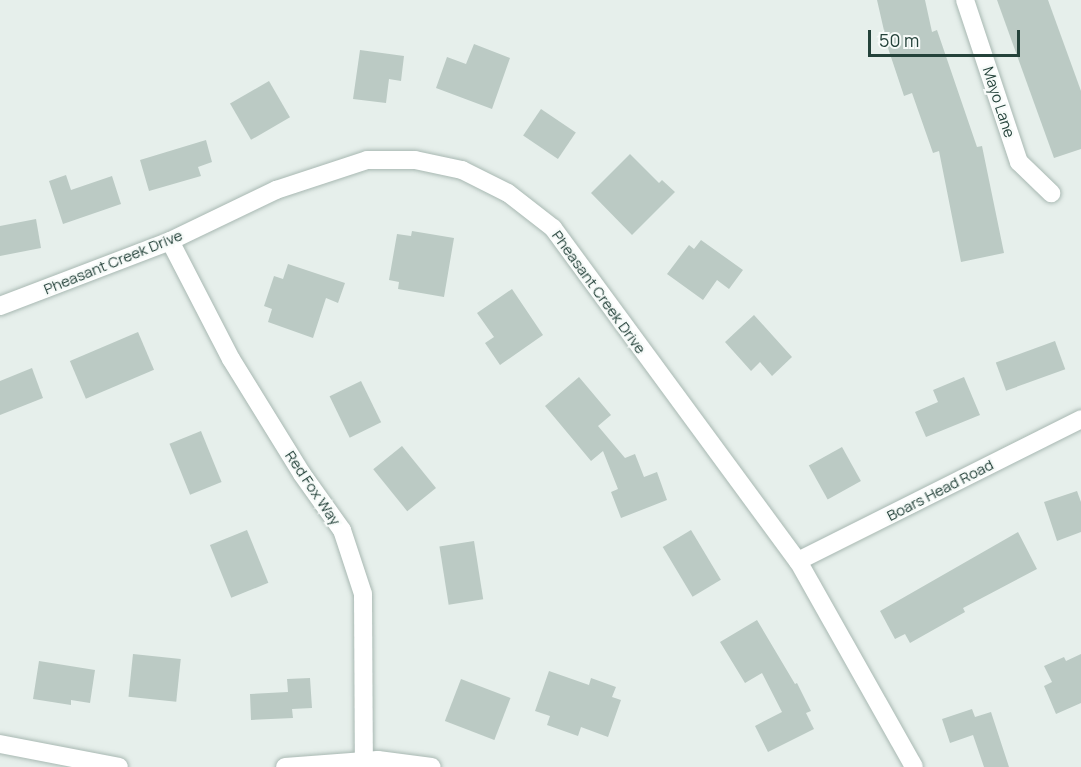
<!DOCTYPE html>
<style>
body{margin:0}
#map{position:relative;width:1081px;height:767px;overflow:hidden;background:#e6efeb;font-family:Manrope,sans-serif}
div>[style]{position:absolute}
.building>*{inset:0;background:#bbcac4;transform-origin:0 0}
.roads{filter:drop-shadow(0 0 2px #a8b8b2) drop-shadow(0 0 2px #a8b8b2)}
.minor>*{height:18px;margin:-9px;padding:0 9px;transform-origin:9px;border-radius:9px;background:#fff}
span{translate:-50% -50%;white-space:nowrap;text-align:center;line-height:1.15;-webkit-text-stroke:4.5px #f7fbf9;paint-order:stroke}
.street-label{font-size:15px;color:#24423a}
.scale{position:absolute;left:868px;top:30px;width:152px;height:27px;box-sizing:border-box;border:3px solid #24423a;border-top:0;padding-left:8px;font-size:18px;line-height:21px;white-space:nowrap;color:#24423a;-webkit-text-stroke:4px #f7fbf9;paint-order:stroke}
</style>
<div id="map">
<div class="building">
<div style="clip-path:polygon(877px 0,925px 0,932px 32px,937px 30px,977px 147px,982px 146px,1004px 253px,961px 262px,939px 151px,933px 153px,912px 93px,904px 96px,888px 48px)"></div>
<div style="clip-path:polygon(997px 0,1048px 0,1081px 91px,1081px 149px,1054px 158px)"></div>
<div style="clip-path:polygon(474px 44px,510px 58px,492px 109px,436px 88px,447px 57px,466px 64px)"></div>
<div style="clip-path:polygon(360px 50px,404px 56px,401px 81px,389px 79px,386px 103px,353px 99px)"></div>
<div style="left:269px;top:81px;width:42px;height:45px;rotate:60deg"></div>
<div style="left:541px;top:109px;width:42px;height:32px;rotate:34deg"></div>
<div style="clip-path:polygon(206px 140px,212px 162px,198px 167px,201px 176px,149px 191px,140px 160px)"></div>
<div style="clip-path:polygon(630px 154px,659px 183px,662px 180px,675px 192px,632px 235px,591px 193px)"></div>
<div style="clip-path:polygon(66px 175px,71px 190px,112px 176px,121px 204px,63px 224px,49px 181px)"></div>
<div style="clip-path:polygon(36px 219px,41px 248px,0 256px,0 226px)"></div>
<div style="clip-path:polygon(412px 231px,454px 238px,444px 297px,398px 289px,399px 282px,389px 280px,397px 234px,411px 236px)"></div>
<div style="clip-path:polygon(701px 240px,743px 270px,729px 289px,717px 280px,703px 300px,667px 274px,689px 245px,694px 249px)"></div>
<div style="clip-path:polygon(288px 264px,345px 283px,338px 303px,326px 298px,313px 338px,268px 322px,272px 309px,264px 306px,274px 276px,283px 279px)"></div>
<div style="clip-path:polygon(512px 289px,543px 335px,500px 365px,485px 343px,494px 337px,477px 313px)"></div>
<div style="clip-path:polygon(754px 315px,792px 357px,772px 376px,760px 362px,751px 371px,725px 342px)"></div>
<div style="left:138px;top:332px;width:41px;height:74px;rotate:67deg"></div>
<div style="left:1055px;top:341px;width:30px;height:63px;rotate:70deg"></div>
<div style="clip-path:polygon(32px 368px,43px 398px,0 415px,0 381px)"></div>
<div style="clip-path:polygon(579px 377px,611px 415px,598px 426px,625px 458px,635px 454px,644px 477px,657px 472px,667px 500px,621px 518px,611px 492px,618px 489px,603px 451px,591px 461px,545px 406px)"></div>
<div style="clip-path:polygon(964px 377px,980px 415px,926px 437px,915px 412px,938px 402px,933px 390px)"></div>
<div style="left:361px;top:381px;width:46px;height:35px;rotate:64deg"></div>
<div style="left:201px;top:431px;width:55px;height:34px;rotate:68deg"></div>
<div style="left:402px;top:446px;width:54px;height:37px;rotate:51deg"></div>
<div style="left:842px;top:447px;width:39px;height:38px;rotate:61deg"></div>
<div style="clip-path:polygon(1077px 491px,1081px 502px,1081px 532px,1057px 541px,1044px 502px)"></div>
<div style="left:247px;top:530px;width:57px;height:40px;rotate:68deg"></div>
<div style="left:691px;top:530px;width:58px;height:33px;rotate:59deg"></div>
<div style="clip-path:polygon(1018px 532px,1037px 569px,963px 608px,965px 612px,910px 643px,905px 634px,895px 639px,880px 611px)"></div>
<div style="left:474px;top:541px;width:59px;height:35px;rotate:81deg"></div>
<div style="clip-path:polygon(757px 620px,795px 684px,797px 683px,811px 711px,806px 713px,814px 729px,768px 752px,755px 726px,782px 712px,762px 673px,745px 683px,720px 642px)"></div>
<div style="left:133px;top:654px;width:48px;height:43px;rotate:6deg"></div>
<div style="clip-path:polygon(1081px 654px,1081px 703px,1056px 714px,1044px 686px,1052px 682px,1044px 666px,1064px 657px,1066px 661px)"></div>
<div style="clip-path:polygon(39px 661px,95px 670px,90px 703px,71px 700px,71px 705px,33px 699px)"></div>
<div style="clip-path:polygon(549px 671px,589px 685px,591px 678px,616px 687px,612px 697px,621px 700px,608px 737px,581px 727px,578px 736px,547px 725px,550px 716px,535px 711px)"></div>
<div style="clip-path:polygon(310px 678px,312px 708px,292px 709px,293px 718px,251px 720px,250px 694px,288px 692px,287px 679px)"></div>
<div style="left:461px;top:679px;width:53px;height:45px;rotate:21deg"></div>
<div style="clip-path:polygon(972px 709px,975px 717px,991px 712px,1009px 767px,984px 767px,973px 735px,950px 743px,942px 719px)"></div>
</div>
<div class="roads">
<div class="minor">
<div style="left:965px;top:0;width:171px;rotate:71.6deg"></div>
<div style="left:1019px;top:162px;width:45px;rotate:44.1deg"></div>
<div style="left:170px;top:241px;width:133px;rotate:62.7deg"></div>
<div style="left:231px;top:359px;width:135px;rotate:58.3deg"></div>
<div style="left:302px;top:474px;width:69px;rotate:54.5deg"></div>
<div style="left:342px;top:530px;width:67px;rotate:71.8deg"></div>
<div style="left:363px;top:594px;width:167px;rotate:89.7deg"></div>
<div style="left:0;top:306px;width:182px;rotate:-20.9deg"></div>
<div style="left:170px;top:241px;width:118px;rotate:-25.7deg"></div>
<div style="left:276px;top:190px;width:96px;rotate:-18.2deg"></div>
<div style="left:367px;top:160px;width:48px"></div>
<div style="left:415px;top:160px;width:48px;rotate:12deg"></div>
<div style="left:462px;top:170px;width:51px;rotate:26.6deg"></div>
<div style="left:508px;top:193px;width:57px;rotate:37.9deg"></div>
<div style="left:553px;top:228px;width:413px;rotate:53.7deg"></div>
<div style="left:798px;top:561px;width:236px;rotate:60.6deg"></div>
<div style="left:798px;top:561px;width:317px;rotate:-26.6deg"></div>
<div style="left:0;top:744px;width:121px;rotate:10.9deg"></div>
<div style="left:285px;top:767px;width:93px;rotate:-4.3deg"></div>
<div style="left:378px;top:760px;width:54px;rotate:7.4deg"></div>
</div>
</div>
<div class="street-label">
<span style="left:999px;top:102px;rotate:72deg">Mayo Lane</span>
<span style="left:113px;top:262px;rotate:-22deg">Pheasant Creek Drive</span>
<span style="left:599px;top:292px;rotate:54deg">Pheasant Creek Drive</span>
<span style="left:313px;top:488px;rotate:56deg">Red Fox Way</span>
<span style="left:940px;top:490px;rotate:-27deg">Boars Head Road</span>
</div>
<div class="scale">50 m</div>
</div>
